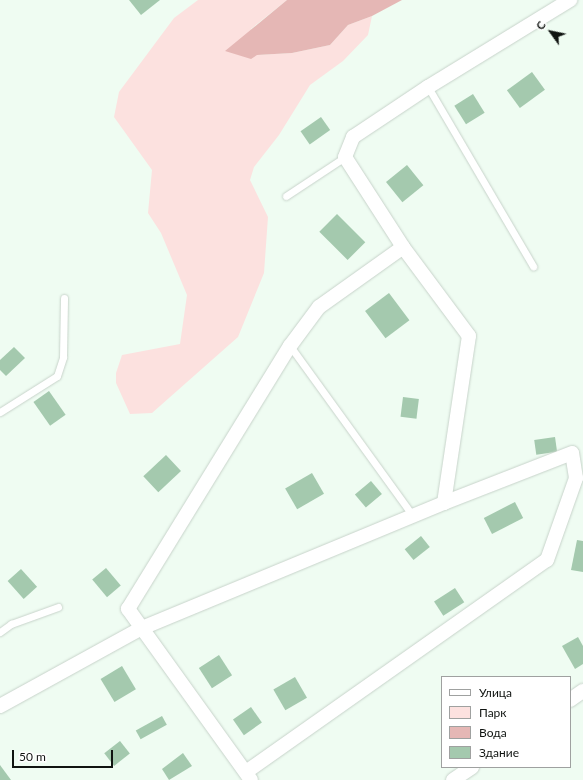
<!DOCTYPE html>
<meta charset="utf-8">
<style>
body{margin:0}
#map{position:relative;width:583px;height:780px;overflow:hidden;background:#effcf2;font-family:Lato,sans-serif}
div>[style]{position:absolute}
.green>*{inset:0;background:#fce1df}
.water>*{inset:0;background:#e5b7b5}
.building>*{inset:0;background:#a4c9ae;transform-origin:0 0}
.roads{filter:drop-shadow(0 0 1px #c7d3ca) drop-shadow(0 0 1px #c7d3ca)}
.service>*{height:7px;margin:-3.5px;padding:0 3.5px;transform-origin:3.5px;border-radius:3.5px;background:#fff}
.minor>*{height:14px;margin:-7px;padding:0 7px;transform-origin:7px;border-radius:7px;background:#fff}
span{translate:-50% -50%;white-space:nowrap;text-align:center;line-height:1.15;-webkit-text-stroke:3.5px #fff;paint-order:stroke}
.legend{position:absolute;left:441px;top:676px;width:130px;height:92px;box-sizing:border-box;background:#fff;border:1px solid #9fa1a0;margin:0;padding:5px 7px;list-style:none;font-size:12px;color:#101411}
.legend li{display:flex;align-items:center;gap:8px;height:20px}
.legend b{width:20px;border:1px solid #9fa1a0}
.north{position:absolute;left:531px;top:12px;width:40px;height:40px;-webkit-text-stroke:3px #fff;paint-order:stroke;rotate:303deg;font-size:11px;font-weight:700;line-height:16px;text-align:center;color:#101411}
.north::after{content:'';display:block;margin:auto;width:14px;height:18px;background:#101411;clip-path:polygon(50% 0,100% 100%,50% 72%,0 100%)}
.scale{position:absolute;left:12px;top:750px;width:101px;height:18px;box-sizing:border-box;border:2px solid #101411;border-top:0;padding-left:5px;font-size:12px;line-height:14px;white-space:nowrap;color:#101411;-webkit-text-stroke:3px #fff;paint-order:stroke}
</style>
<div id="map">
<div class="green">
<div style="clip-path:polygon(198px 0,287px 0,251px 29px,257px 55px,292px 53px,330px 45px,348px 25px,372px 16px,368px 35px,343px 61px,310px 85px,279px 135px,254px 167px,250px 180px,268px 217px,264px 273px,238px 337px,152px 413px,130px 414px,116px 383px,116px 373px,122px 355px,180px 344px,187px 295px,161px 233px,148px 213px,152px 170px,114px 117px,119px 92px,174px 18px)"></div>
</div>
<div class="water">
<div style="clip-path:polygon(287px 0,402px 0,372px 16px,348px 25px,330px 45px,292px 53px,257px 55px,251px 59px,225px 51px)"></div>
</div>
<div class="building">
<div style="clip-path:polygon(129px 0,160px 0,141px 15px)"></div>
<div style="left:532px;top:72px;width:22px;height:31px;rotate:54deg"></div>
<div style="left:473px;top:94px;width:22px;height:22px;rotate:58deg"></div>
<div style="left:321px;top:117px;width:16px;height:25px;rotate:55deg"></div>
<div style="left:407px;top:165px;width:26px;height:27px;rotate:51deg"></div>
<div style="left:337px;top:214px;width:40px;height:25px;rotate:45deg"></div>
<div style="left:389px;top:293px;width:34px;height:30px;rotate:53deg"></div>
<div style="clip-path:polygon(14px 347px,25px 358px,6px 376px,0 370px,0 360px)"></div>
<div style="left:49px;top:391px;width:29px;height:19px;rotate:55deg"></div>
<div style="left:403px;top:397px;width:16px;height:20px;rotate:7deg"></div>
<div style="left:555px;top:437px;width:15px;height:21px;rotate:82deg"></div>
<div style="left:166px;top:455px;width:22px;height:31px;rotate:47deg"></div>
<div style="left:312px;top:473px;width:24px;height:31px;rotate:60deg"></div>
<div style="left:371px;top:481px;width:17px;height:21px;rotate:50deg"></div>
<div style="left:515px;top:502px;width:18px;height:35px;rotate:63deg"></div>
<div style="left:421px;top:536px;width:14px;height:21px;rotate:51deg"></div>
<div style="clip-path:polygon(577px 540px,583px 541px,583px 572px,571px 570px)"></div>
<div style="left:106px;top:568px;width:23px;height:18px;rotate:50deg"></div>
<div style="left:21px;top:569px;width:24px;height:18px;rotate:48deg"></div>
<div style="left:455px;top:588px;width:17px;height:25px;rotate:57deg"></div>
<div style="clip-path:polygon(578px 637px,583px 646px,583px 664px,575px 669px,562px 646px)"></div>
<div style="left:219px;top:655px;width:24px;height:24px;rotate:57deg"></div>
<div style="left:122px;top:666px;width:27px;height:25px;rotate:59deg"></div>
<div style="left:295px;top:677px;width:24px;height:25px;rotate:60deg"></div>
<div style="left:251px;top:707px;width:19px;height:22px;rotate:55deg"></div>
<div style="left:162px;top:716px;width:10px;height:30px;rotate:61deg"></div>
<div style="left:120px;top:741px;width:16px;height:20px;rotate:52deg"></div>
<div style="clip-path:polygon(183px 753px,192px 766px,169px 780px,162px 769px)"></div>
<div style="clip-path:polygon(0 765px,11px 780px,0 780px)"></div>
</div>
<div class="roads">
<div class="service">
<div style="left:428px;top:87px;width:208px;rotate:59.6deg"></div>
<div style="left:286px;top:196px;width:71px;rotate:-33.5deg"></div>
<div style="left:290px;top:346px;width:210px;rotate:54.1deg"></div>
<div style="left:0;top:412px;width:67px;rotate:-32.3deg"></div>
<div style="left:57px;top:376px;width:20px;rotate:-72deg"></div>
<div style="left:63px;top:357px;width:59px;rotate:-89deg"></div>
<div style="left:0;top:632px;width:14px;rotate:-36deg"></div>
<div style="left:11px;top:624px;width:50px;rotate:-19.9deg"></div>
</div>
<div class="minor">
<div style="left:570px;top:700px;width:16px;rotate:-35deg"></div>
<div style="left:0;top:706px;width:162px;rotate:-28.8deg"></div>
<div style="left:142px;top:628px;width:327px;rotate:-22.5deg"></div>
<div style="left:444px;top:503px;width:169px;rotate:-81.5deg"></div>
<div style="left:469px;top:336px;width:111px;rotate:-126.6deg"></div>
<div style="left:246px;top:772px;width:368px;rotate:-35.2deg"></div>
<div style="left:547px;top:560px;width:87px;rotate:-70.5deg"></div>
<div style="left:576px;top:478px;width:25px;rotate:-99deg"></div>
<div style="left:572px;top:453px;width:137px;rotate:158.7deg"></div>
<div style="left:251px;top:780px;width:211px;rotate:-125.7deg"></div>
<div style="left:128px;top:609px;width:309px;rotate:-58.4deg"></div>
<div style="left:290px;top:346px;width:49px;rotate:-53.4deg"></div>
<div style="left:319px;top:307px;width:103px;rotate:-35.5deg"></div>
<div style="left:403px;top:247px;width:107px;rotate:-122.8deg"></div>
<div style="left:345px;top:157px;width:22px;rotate:-68deg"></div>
<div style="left:353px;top:137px;width:90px;rotate:-33.7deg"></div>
<div style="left:428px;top:87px;width:167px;rotate:-31.5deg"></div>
<div style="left:453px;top:780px;width:23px;rotate:-34deg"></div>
</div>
</div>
<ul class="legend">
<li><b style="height:5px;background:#fff"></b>Улица</li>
<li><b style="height:11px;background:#fce1df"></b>Парк</li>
<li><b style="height:11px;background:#e5b7b5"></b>Вода</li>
<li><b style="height:11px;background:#a4c9ae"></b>Здание</li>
</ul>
<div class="north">С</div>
<div class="scale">50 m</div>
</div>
